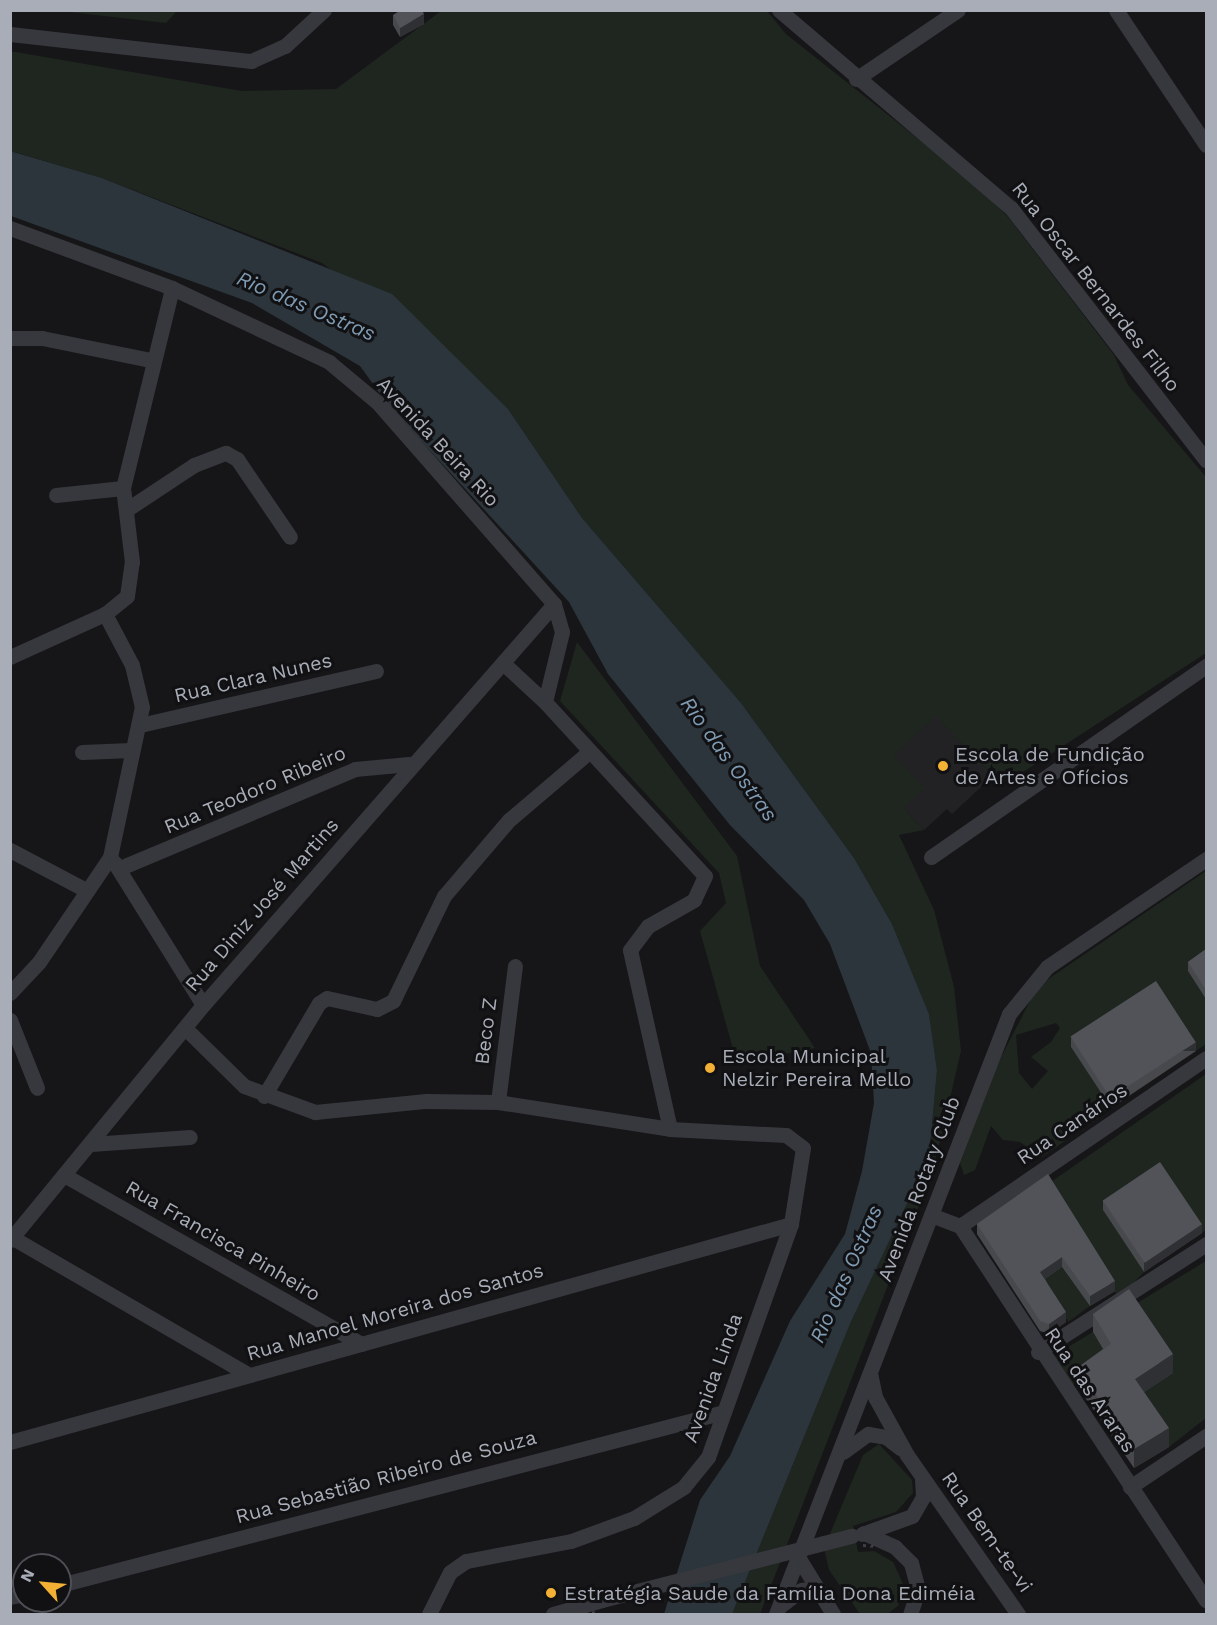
<!DOCTYPE html>
<meta charset="utf-8">
<style>
body{margin:0}
#map{position:relative;width:1217px;height:1625px;overflow:hidden;background:#161618;font-family:"Work Sans",sans-serif}
div>[style]{position:absolute}
.built>*{inset:0;background:#222225}
.green>*{inset:0;background:#1e261f;transform-origin:0 0}
.water>*{inset:0;background:#2c353c}
.street>*{height:15px;margin:-7.5px;padding:0 7.5px;transform-origin:7.5px;border-radius:7.5px;background:#37383d}
.path-bridge>*{height:3px;margin-top:-1.5px;transform-origin:0;background:repeating-linear-gradient(90deg,#3d3f44 0 3px,transparent 0 7.5px)}
.street-bridge>*{height:15px;margin:-7.5px;padding:0 7.5px;transform-origin:7.5px;border-radius:7.5px;background:#37383d}
.wall>*{inset:0;background:#47494d}
.shaded-wall>*{inset:0;background:#2f3033;transform-origin:0 0}
.building>*{inset:0;background:#525359;transform-origin:0 0}
.dots>*{width:16px;height:16px;translate:-50% -50%;box-sizing:border-box;border:3px solid #111113;border-radius:50%}
span{translate:-50% -50%;white-space:nowrap;text-align:center;line-height:1.15;-webkit-text-stroke:6px #111113;paint-order:stroke}
.street-label{font-size:20px;color:#a8adb8}
.poi-label{font-size:20px;color:#a8adb8}
.left{translate:0 -50%;text-align:left}
.water-label{font-size:21px;color:#7f9bb3;font-style:italic}
.frame{position:absolute;inset:0;border:12px solid #a8adb8;pointer-events:none}
.north{position:absolute;left:12px;top:1553px;width:60px;height:60px;box-sizing:border-box;background:#111113;border:2px solid #4d4f55;border-radius:50%;rotate:297deg;font-size:16px;font-weight:700;line-height:24px;text-align:center;color:#a8adb8}
.north::after{content:'';display:block;margin:auto;width:21px;height:27px;background:#f2b134;clip-path:polygon(50% 0,100% 100%,50% 72%,0 100%)}
</style>
<div id="map">
<div class="built">
<div style="clip-path:polygon(936px 715px,993px 776px,952px 814px,947px 809px,924px 830px,903px 808px,893px 755px)"></div>
</div>
<div class="green">
<div style="clip-path:polygon(60px 11px,177px 11px,166px 23px)"></div>
<div style="clip-path:polygon(441px 11px,767px 11px,786px 34px,979px 187px,1009px 218px,1114px 355px,1128px 385px,1206px 477px,1206px 653px,1017px 776px,993px 776px,936px 716px,894px 755px,924px 788px,903px 808px,924px 830px,899px 835px,934px 910px,954px 987px,961px 1051px,934px 1167px,760px 1614px,732px 1614px,850px 1324px,929px 1157px,937px 1070px,929px 1014px,892px 924px,854px 858px,741px 703px,582px 518px,508px 409px,461px 366px,322px 263px,102px 178px,11px 151px,10px 51px,242px 91px,336px 89px)"></div>
<div style="clip-path:polygon(577px 642px,737px 856px,760px 966px,815px 1048px,737px 1063px,700px 931px,726px 903px,719px 873px,560px 701px)"></div>
<div style="clip-path:polygon(evenodd,1206px 871px,1206px 1044px,1196px 1051px,1156px 990px,1071px 1047px,1111px 1108px,1093px 1122px,1078px 1122px,1066px 1140px,1042px 1157px,1020px 1142px,1003px 1140px,991px 1126px,975px 1170px,964px 1175px,960px 1163px,992px 1075px,1033px 995px,1047px 980px,1206px 871px,1056px 1023px,1060px 1028px,1051px 1042px,1031px 1057px,1048px 1071px,1032px 1089px,1019px 1073px,1016px 1035px,1056px 1023px)"></div>
<div style="clip-path:polygon(1206px 1074px,1206px 1230px,1202px 1233px,1160px 1171px,1103px 1210px,1144px 1272px,1118px 1299px,1105px 1268px,1048px 1184px)"></div>
<div style="clip-path:polygon(1206px 1261px,1206px 1418px,1169px 1447px,1135px 1398px,1172px 1373px,1129px 1308px)"></div>
<div style="left:1062px;top:1267px;width:48px;height:27px;rotate:54deg"></div>
<div style="left:1093px;top:1332px;width:35px;height:47px;rotate:59deg"></div>
<div style="clip-path:polygon(879px 1444px,912px 1480px,913px 1493px,896px 1512px,853px 1526px,858px 1552px,874px 1551px,893px 1562px,905px 1588px,898px 1606px,887px 1614px,860px 1614px,829px 1570px,824px 1548px,863px 1455px)"></div>
</div>
<div class="water">
<div style="clip-path:polygon(10px 151px,102px 178px,392px 294px,508px 409px,582px 518px,741px 703px,854px 858px,892px 924px,929px 1014px,937px 1070px,929px 1157px,850px 1324px,732px 1614px,664px 1614px,700px 1500px,730px 1456px,790px 1321px,845px 1234px,862px 1171px,874px 1103px,871px 1053px,830px 944px,804px 900px,730px 825px,608px 674px,569px 602px,389px 406px,360px 366px,252px 303px,11px 216px)"></div>
</div>
<div class="street">
<div style="left:779px;top:10px;width:305px;rotate:40.5deg"></div>
<div style="left:1011px;top:208px;width:319px;rotate:52.3deg"></div>
<div style="left:1116px;top:10px;width:162px;rotate:56.3deg"></div>
<div style="left:10px;top:34px;width:243px;rotate:6.4deg"></div>
<div style="left:251px;top:61px;width:37px;rotate:-24deg"></div>
<div style="left:285px;top:46px;width:53px;rotate:-42.7deg"></div>
<div style="left:856px;top:79px;width:123px;rotate:-34.1deg"></div>
<div style="left:10px;top:228px;width:173px;rotate:20.3deg"></div>
<div style="left:172px;top:288px;width:174px;rotate:25.2deg"></div>
<div style="left:329px;top:362px;width:64px;rotate:39.9deg"></div>
<div style="left:378px;top:403px;width:267px;rotate:48.8deg"></div>
<div style="left:554px;top:604px;width:29px;rotate:74deg"></div>
<div style="left:562px;top:632px;width:72px;rotate:103.7deg"></div>
<div style="left:545px;top:702px;width:236px;rotate:47.4deg"></div>
<div style="left:705px;top:876px;width:26px;rotate:115deg"></div>
<div style="left:694px;top:900px;width:53px;rotate:150.5deg"></div>
<div style="left:648px;top:926px;width:30px;rotate:127deg"></div>
<div style="left:630px;top:950px;width:183px;rotate:77.4deg"></div>
<div style="left:10px;top:338px;width:32px"></div>
<div style="left:42px;top:338px;width:110px;rotate:11.5deg"></div>
<div style="left:56px;top:495px;width:67px;rotate:-6deg"></div>
<div style="left:126px;top:510px;width:82px;rotate:-33.5deg"></div>
<div style="left:194px;top:465px;width:34px;rotate:-21deg"></div>
<div style="left:226px;top:453px;width:13px;rotate:29deg"></div>
<div style="left:237px;top:459px;width:94px;rotate:55.8deg"></div>
<div style="left:10px;top:657px;width:104px;rotate:-24.4deg"></div>
<div style="left:105px;top:614px;width:28px;rotate:-39deg"></div>
<div style="left:127px;top:596px;width:34px;rotate:-82deg"></div>
<div style="left:132px;top:562px;width:75px;rotate:-96.9deg"></div>
<div style="left:123px;top:488px;width:206px;rotate:-76.2deg"></div>
<div style="left:503px;top:663px;width:57px;rotate:42.9deg"></div>
<div style="left:140px;top:725px;width:242px;rotate:-12.9deg"></div>
<div style="left:82px;top:752px;width:49px;rotate:-2.3deg"></div>
<div style="left:10px;top:850px;width:86px;rotate:27.8deg"></div>
<div style="left:931px;top:857px;width:335px;rotate:-34.8deg"></div>
<div style="left:114px;top:862px;width:168px;rotate:58.1deg"></div>
<div style="left:120px;top:868px;width:255px;rotate:-22.8deg"></div>
<div style="left:355px;top:769px;width:54px;rotate:-5.3deg"></div>
<div style="left:10px;top:993px;width:42px;rotate:-46.9deg"></div>
<div style="left:39px;top:962px;width:127px;rotate:-55.9deg"></div>
<div style="left:110px;top:857px;width:153px;rotate:-78deg"></div>
<div style="left:142px;top:707px;width:43px;rotate:-103.4deg"></div>
<div style="left:132px;top:665px;width:58px;rotate:-117.9deg"></div>
<div style="left:10px;top:1020px;width:73px;rotate:68.3deg"></div>
<div style="left:185px;top:1028px;width:83px;rotate:44.5deg"></div>
<div style="left:244px;top:1086px;width:76px;rotate:20.1deg"></div>
<div style="left:315px;top:1112px;width:112px;rotate:-5.7deg"></div>
<div style="left:426px;top:1101px;width:72px;rotate:0.8deg"></div>
<div style="left:498px;top:1102px;width:174px;rotate:8.9deg"></div>
<div style="left:670px;top:1129px;width:116px;rotate:3deg"></div>
<div style="left:786px;top:1135px;width:21px;rotate:37deg"></div>
<div style="left:803px;top:1148px;width:77px;rotate:99deg"></div>
<div style="left:791px;top:1224px;width:247px;rotate:109.6deg"></div>
<div style="left:708px;top:1457px;width:38px;rotate:129deg"></div>
<div style="left:684px;top:1487px;width:59px;rotate:148.2deg"></div>
<div style="left:634px;top:1518px;width:67px;rotate:159.9deg"></div>
<div style="left:571px;top:1541px;width:107px;rotate:169.2deg"></div>
<div style="left:466px;top:1561px;width:19px;rotate:145deg"></div>
<div style="left:450px;top:1572px;width:47px;rotate:116.6deg"></div>
<div style="left:264px;top:1096px;width:108px;rotate:-59.4deg"></div>
<div style="left:319px;top:1003px;width:9px;rotate:-32deg"></div>
<div style="left:327px;top:998px;width:51px;rotate:12.4deg"></div>
<div style="left:377px;top:1009px;width:18px;rotate:-27deg"></div>
<div style="left:393px;top:1001px;width:117px;rotate:-64.1deg"></div>
<div style="left:444px;top:896px;width:100px;rotate:-49.5deg"></div>
<div style="left:509px;top:820px;width:106px;rotate:-40.4deg"></div>
<div style="left:498px;top:1102px;width:137px;rotate:-82.9deg"></div>
<div style="left:91px;top:1144px;width:99px;rotate:-4deg"></div>
<div style="left:64px;top:1175px;width:342px;rotate:29.6deg"></div>
<div style="left:931px;top:1215px;width:31px;rotate:21deg"></div>
<div style="left:960px;top:1226px;width:448px;rotate:56.7deg"></div>
<div style="left:960px;top:1226px;width:298px;rotate:-34.3deg"></div>
<div style="left:13px;top:1238px;width:273px;rotate:30.1deg"></div>
<div style="left:10px;top:1240px;width:304px;rotate:-50.6deg"></div>
<div style="left:203px;top:1005px;width:533px;rotate:-48.8deg"></div>
<div style="left:1038px;top:1352px;width:200px;rotate:-32.7deg"></div>
<div style="left:870px;top:1373px;width:25px;rotate:78deg"></div>
<div style="left:875px;top:1397px;width:66px;rotate:61.1deg"></div>
<div style="left:907px;top:1455px;width:194px;rotate:55.1deg"></div>
<div style="left:10px;top:1442px;width:811px;rotate:-15.6deg"></div>
<div style="left:843px;top:1452px;width:31px;rotate:-36deg"></div>
<div style="left:868px;top:1434px;width:18px;rotate:9deg"></div>
<div style="left:886px;top:1437px;width:18px;rotate:38deg"></div>
<div style="left:1130px;top:1487px;width:92px;rotate:-33.9deg"></div>
<div style="left:864px;top:1533px;width:34px;rotate:24deg"></div>
<div style="left:895px;top:1547px;width:23px;rotate:45deg"></div>
<div style="left:911px;top:1563px;width:28px;rotate:75deg"></div>
<div style="left:918px;top:1590px;width:25px;rotate:108deg"></div>
<div style="left:862px;top:1534px;width:53px;rotate:-19.8deg"></div>
<div style="left:912px;top:1516px;width:22px;rotate:-60deg"></div>
<div style="left:923px;top:1497px;width:20px;rotate:-93deg"></div>
<div style="left:798px;top:1557px;width:67px;rotate:58.4deg"></div>
<div style="left:60px;top:1585px;width:686px;rotate:-14.6deg"></div>
<div style="left:10px;top:1597px;width:14px;rotate:-12deg"></div>
<div style="left:780px;top:1606px;width:26px;rotate:-37deg"></div>
<div style="left:801px;top:1590px;width:16px;rotate:-7deg"></div>
<div style="left:553px;top:1614px;width:51px;rotate:-15.9deg"></div>
<div style="left:776px;top:1614px;width:644px;rotate:-68.78deg"></div>
<div style="left:1009px;top:1014px;width:60px;rotate:-51deg"></div>
<div style="left:1047px;top:967px;width:192px;rotate:-34.2deg"></div>
</div>
<div class="path-bridge">
<div style="left:863px;top:1545px;width:14px;rotate:4deg"></div>
<div style="left:585px;top:1614px;width:10px;rotate:-11deg"></div>
</div>
<div class="street-bridge">
<div style="left:602px;top:1600px;width:258px;rotate:-14.4deg"></div>
</div>
<div class="wall">
<div style="clip-path:polygon(393px 15px,424px 24px,400px 37px,393px 25px)"></div>
<div style="clip-path:polygon(1206px 949px,1206px 999px,1188px 971px,1188px 962px)"></div>
<div style="clip-path:polygon(1071px 1038px,1196px 1051px,1111px 1108px,1071px 1047px)"></div>
<div style="clip-path:polygon(1048px 1174px,1115px 1291px,1090px 1306px,1062px 1267px,1045px 1279px,1066px 1322px,1049px 1334px,1040px 1331px,977px 1234px,977px 1224px)"></div>
<div style="clip-path:polygon(1103px 1200px,1202px 1233px,1144px 1272px,1103px 1210px)"></div>
<div style="clip-path:polygon(1093px 1314px,1173px 1373px,1144px 1392px,1169px 1447px,1134px 1468px,1077px 1386px,1077px 1368px,1103px 1349px,1093px 1332px)"></div>
</div>
<div class="shaded-wall">
<div style="clip-path:polygon(424px 14px,424px 24px,400px 37px,400px 28px)"></div>
<div style="left:1196px;top:1042px;width:9px;height:102px;rotate:90deg"></div>
<div style="clip-path:polygon(1202px 1224px,1202px 1233px,1144px 1272px,1144px 1262px)"></div>
<div style="clip-path:polygon(1062px 1257px,1062px 1267px,1040px 1282px,1040px 1272px)"></div>
<div style="clip-path:polygon(1115px 1281px,1115px 1291px,1090px 1306px,1090px 1296px)"></div>
<div style="clip-path:polygon(1066px 1312px,1066px 1322px,1049px 1334px,1049px 1324px)"></div>
<div style="clip-path:polygon(1173px 1354px,1173px 1373px,1135px 1398px,1135px 1379px)"></div>
<div style="clip-path:polygon(1169px 1428px,1169px 1447px,1134px 1468px,1134px 1449px)"></div>
</div>
<div class="building">
<div style="clip-path:polygon(401px 10px,422px 10px,424px 14px,400px 28px,393px 15px)"></div>
<div style="clip-path:polygon(1206px 949px,1206px 990px,1188px 962px)"></div>
<div style="left:1156px;top:981px;width:73px;height:102px;rotate:57deg"></div>
<div style="left:1160px;top:1162px;width:75px;height:69px;rotate:56deg"></div>
<div style="clip-path:polygon(1048px 1174px,1115px 1281px,1090px 1296px,1062px 1257px,1040px 1272px,1066px 1312px,1049px 1324px,1040px 1321px,977px 1224px)"></div>
<div style="clip-path:polygon(1129px 1289px,1173px 1354px,1135px 1379px,1169px 1428px,1134px 1449px,1077px 1368px,1111px 1344px,1093px 1314px)"></div>
</div>
<div class="dots">
<div style="left:943px;top:766px;background:#f2b134"></div>
<div style="left:710px;top:1068px;background:#f2b134"></div>
<div style="left:551px;top:1593px;background:#f2b134"></div>
</div>
<div class="street-label">
<span style="left:1096px;top:287px;rotate:52deg">Rua Oscar Bernardes Filho</span>
<span style="left:438px;top:442px;rotate:47deg">Avenida Beira Rio</span>
<span style="left:253px;top:678px;rotate:-13deg">Rua Clara Nunes</span>
<span style="left:255px;top:790px;rotate:-23deg">Rua Teodoro Ribeiro</span>
<span style="left:262px;top:905px;rotate:-49deg">Rua Diniz José Martins</span>
<span style="left:486px;top:1031px;rotate:-83deg">Beco Z</span>
<span style="left:1072px;top:1124px;rotate:-34deg">Rua Canários</span>
<span style="left:919px;top:1189px;rotate:-69deg">Avenida Rotary Club</span>
<span style="left:223px;top:1241px;rotate:30deg">Rua Francisca Pinheiro</span>
<span style="left:395px;top:1312px;rotate:-16deg">Rua Manoel Moreira dos Santos</span>
<span style="left:713px;top:1378px;rotate:-70deg">Avenida Linda</span>
<span style="left:1090px;top:1390px;rotate:56deg">Rua das Araras</span>
<span style="left:386px;top:1477px;rotate:-15deg">Rua Sebastião Ribeiro de Souza</span>
<span style="left:987px;top:1532px;rotate:55deg">Rua Bem-te-vi</span>
</div>
<div class="poi-label">
<span class="left" style="left:955px;top:766px">Escola de Fundição<br>de Artes e Ofícios</span>
<span class="left" style="left:722px;top:1068px">Escola Municipal<br>Nelzir Pereira Mello</span>
<span class="left" style="left:564px;top:1593px">Estratégia Saude da Família Dona Ediméia</span>
</div>
<div class="water-label">
<span style="left:306px;top:306px;rotate:23deg">Rio das Ostras</span>
<span style="left:729px;top:759px;rotate:54deg">Rio das Ostras</span>
<span style="left:846px;top:1274px;rotate:-66deg">Rio das Ostras</span>
</div>
<div class="frame"></div>
<div class="north">N</div>
</div>
